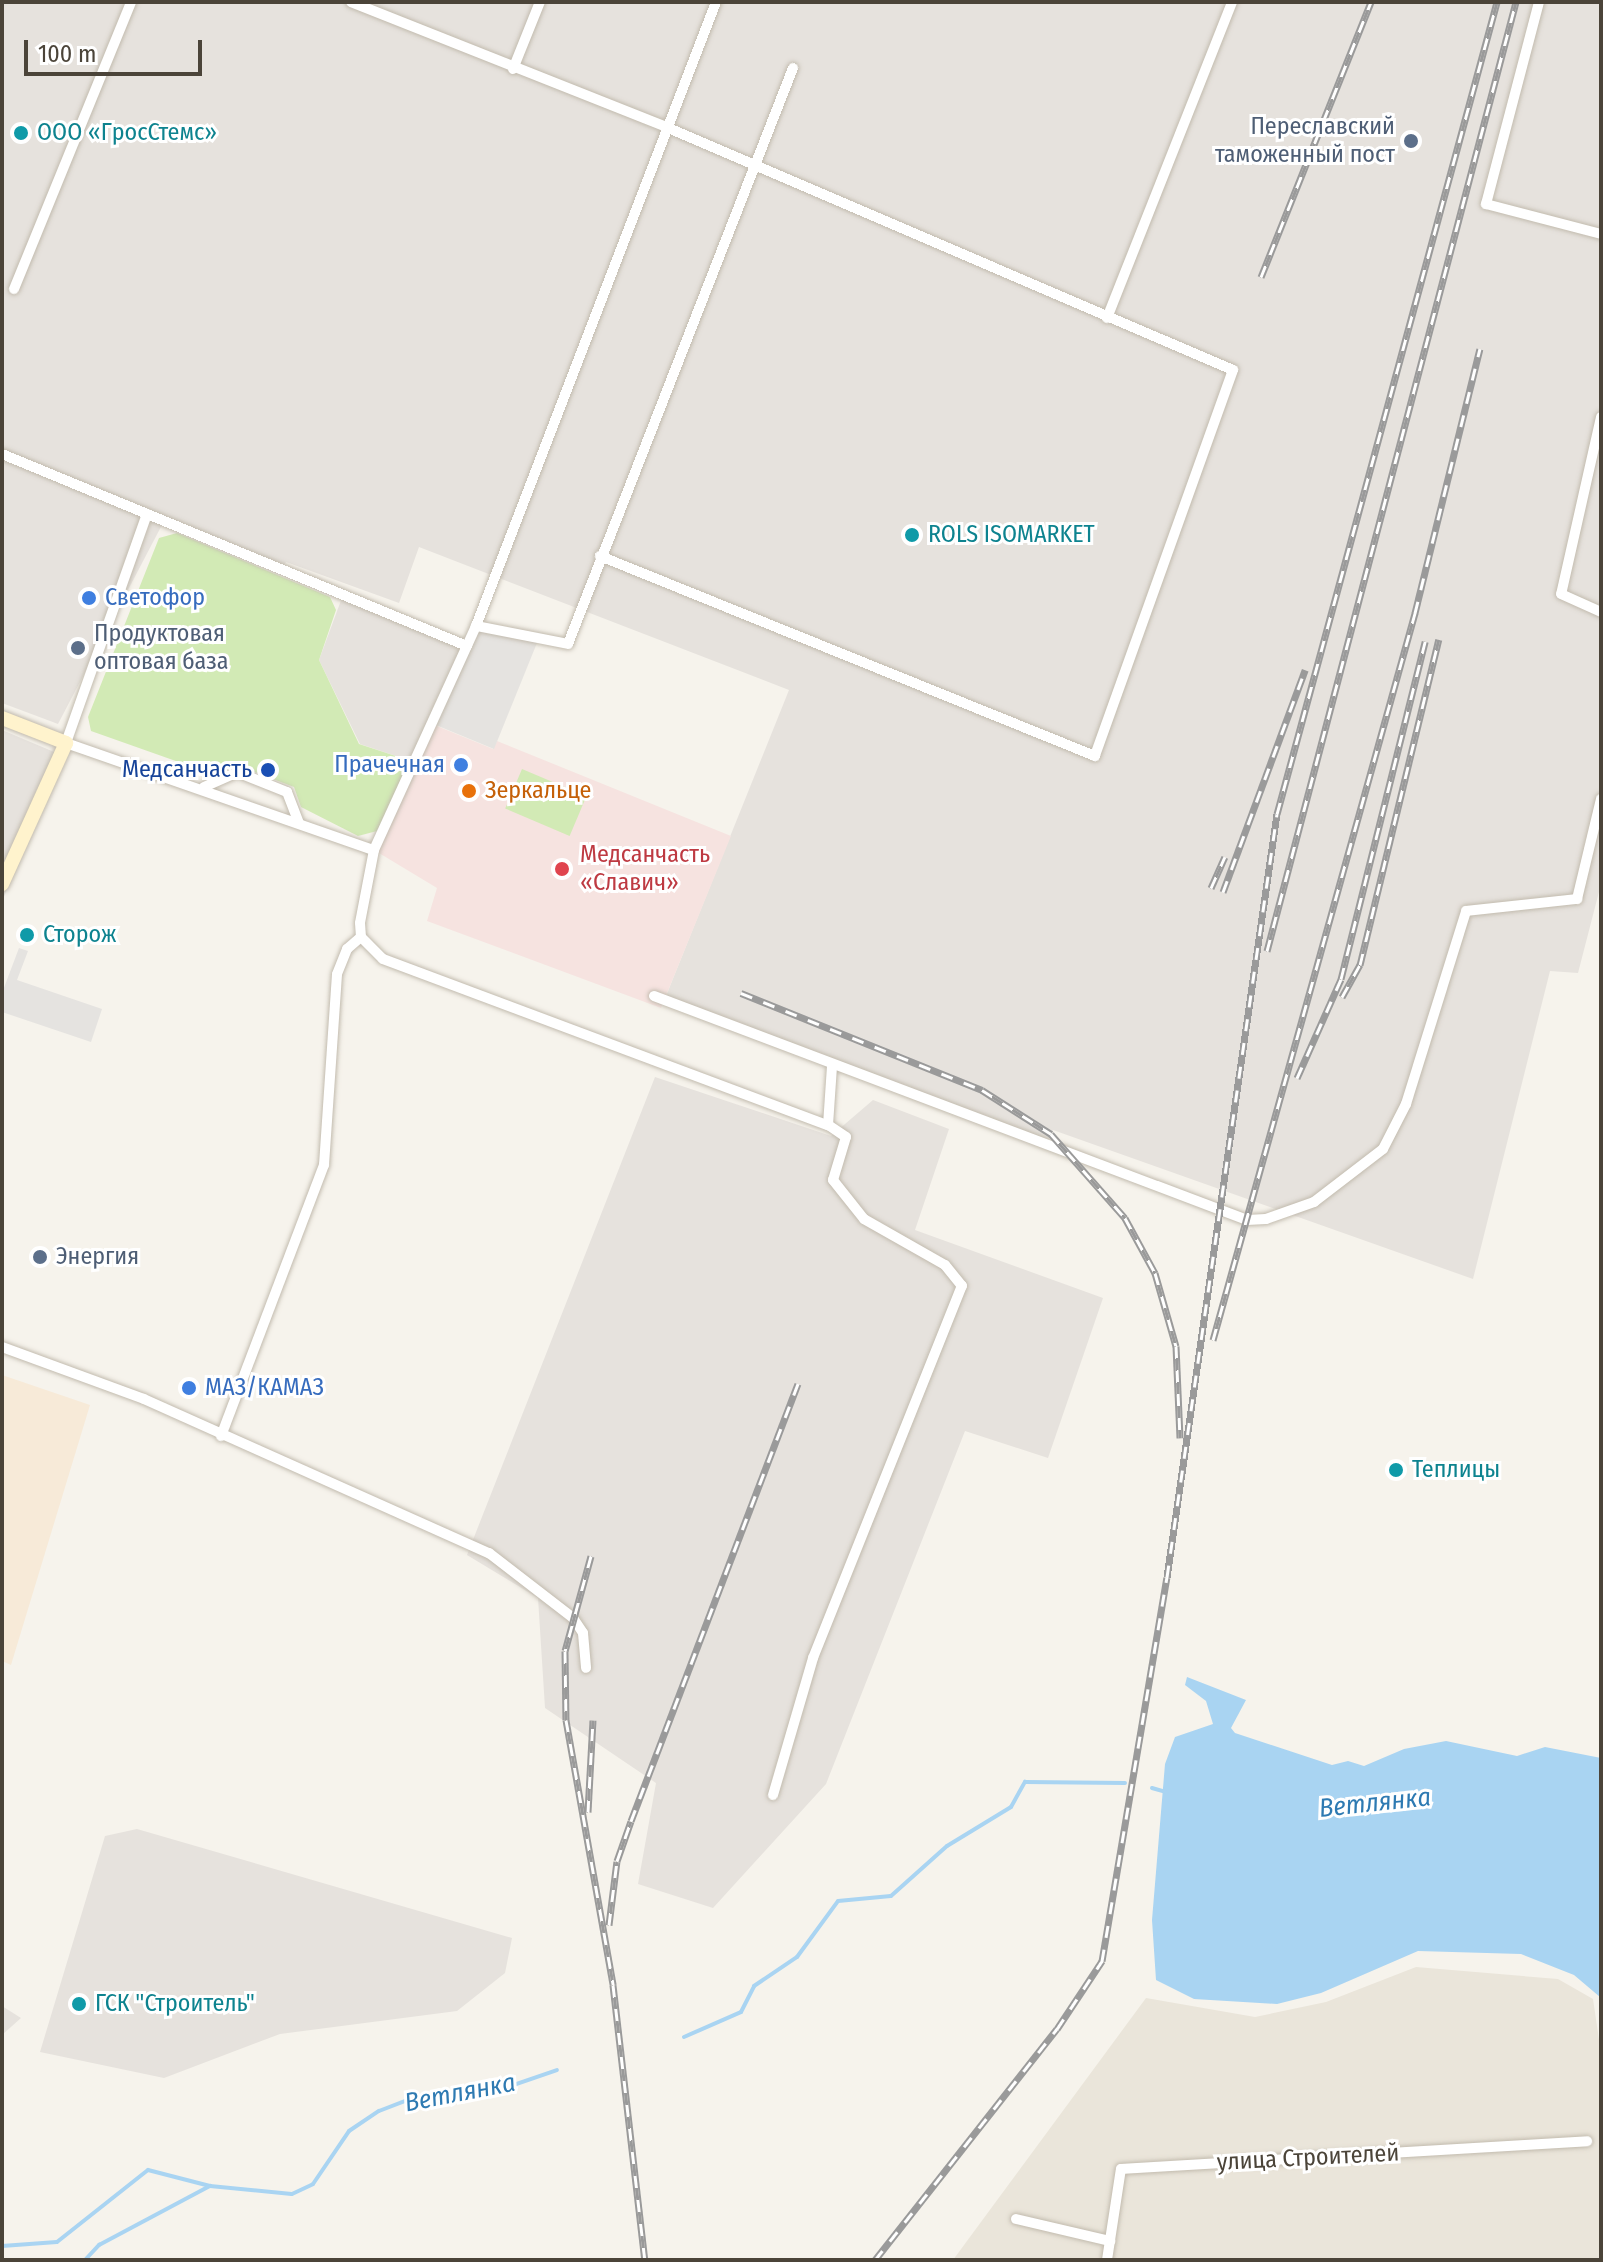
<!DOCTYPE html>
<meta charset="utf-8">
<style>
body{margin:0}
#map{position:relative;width:1603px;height:2262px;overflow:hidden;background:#f6f3ec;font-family:"Fira Sans Condensed",sans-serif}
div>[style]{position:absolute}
.residential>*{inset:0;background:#eae5da}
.commercial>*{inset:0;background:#f7ead8}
.industrial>*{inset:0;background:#e6e2dd}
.medical>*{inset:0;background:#f6e3e0}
.green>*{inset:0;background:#d2eab5;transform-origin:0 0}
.parking>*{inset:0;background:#e5e3e0}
.water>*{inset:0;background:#a9d4f2}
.stream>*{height:4px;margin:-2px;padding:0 2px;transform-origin:2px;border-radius:2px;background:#a9d4f2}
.roads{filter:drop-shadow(0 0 2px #c2bbae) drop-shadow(0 0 2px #c2bbae)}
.street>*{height:10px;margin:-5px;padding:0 5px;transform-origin:5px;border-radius:5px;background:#fff}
.secondary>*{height:14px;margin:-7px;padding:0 7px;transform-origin:7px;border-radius:7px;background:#fff3cd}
.rail>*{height:7px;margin-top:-3.5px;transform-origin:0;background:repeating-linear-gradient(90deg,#fff 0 12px,#9a9a9a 0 24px);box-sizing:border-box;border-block:2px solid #9a9a9a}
.dots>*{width:22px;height:22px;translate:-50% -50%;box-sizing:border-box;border:4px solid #fff;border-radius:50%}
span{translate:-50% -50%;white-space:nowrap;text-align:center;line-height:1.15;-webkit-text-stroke:6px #fff;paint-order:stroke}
.service-label{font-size:24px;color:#4e5e75}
.right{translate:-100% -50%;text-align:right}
.left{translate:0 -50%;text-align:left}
.culture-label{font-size:24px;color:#0d838f}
.shop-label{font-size:24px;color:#366cbe}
.transit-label{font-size:24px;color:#164399}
.food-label{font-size:24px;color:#c56008}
.health-label{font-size:24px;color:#be3a42}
.street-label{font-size:24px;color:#4b4439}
.water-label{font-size:26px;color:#2e7ab2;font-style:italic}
.frame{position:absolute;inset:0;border:4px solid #4b4439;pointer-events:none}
.scale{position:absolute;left:24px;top:40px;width:178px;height:36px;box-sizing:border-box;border:4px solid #4b4439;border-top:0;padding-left:10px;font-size:24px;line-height:28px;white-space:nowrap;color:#4b4439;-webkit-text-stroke:6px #fff;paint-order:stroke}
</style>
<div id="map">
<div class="residential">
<div style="clip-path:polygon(1416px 1967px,1558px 1979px,1593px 1999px,1601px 2053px,1601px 2260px,953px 2260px,1146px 1998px,1255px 2017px,1326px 2002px)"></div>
</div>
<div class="commercial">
<div style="clip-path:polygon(2px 1375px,90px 1405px,11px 1665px,2px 1661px)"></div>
</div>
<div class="industrial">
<div style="clip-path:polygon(2px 2px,1601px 2px,1601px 884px,1578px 973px,1550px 971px,1473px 1279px,1053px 1130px,1048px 1142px,666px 996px,789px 690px,419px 547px,399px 603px,286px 562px,283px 568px,2px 453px)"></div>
<div style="clip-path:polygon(2px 454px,164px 521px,58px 724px,2px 703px)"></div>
<div style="clip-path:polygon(343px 595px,466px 646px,414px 762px,360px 744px,319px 660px)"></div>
<div style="clip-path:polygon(2px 730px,59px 754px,2px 902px)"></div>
<div style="clip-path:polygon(655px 1077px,831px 1136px,873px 1100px,949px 1129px,915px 1230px,1103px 1298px,1048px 1458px,965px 1431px,826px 1784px,713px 1908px,638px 1884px,656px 1783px,545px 1708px,538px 1598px,467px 1555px)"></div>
<div style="clip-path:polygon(137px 1829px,512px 1938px,505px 1973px,457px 2011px,280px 2034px,164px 2078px,40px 2052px,105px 1836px)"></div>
<div style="clip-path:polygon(2px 2006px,21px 2018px,2px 2035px)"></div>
</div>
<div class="medical">
<div style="clip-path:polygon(432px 724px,493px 749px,497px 741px,731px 836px,661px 1008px,427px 921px,437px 888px,374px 850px)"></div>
</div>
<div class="green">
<div style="clip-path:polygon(177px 533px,330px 597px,336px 610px,319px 660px,359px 744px,414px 762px,377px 831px,358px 836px,301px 807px,294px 787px,228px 762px,204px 771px,91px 731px,88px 717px,159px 538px)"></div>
<div style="left:522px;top:769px;width:70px;height:43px;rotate:23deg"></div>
</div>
<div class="parking">
<div style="clip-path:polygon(476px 626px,539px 638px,494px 749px,431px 723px)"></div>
<div style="clip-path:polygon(19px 948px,28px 951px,17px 980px,102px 1009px,91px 1042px,2px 1012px,2px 993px)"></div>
</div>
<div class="water">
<div style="clip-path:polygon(1187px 1677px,1246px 1700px,1231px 1728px,1235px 1733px,1332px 1765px,1348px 1761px,1364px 1766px,1404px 1749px,1446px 1741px,1517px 1756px,1545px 1747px,1601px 1758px,1601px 2005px,1600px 1997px,1574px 1975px,1521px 1954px,1418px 1951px,1321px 1993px,1277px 2004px,1194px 1999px,1156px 1980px,1152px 1920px,1165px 1764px,1175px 1737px,1213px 1724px,1206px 1701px,1185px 1685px)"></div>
</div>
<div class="stream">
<div style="left:1152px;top:1788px;width:15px;rotate:16deg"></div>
<div style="left:684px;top:2037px;width:62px;rotate:-23.7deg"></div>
<div style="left:741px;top:2012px;width:29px;rotate:-63deg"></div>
<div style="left:754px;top:1986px;width:52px;rotate:-34deg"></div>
<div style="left:797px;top:1957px;width:69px;rotate:-53.8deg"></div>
<div style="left:838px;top:1901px;width:53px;rotate:-5.4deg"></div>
<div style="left:891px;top:1896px;width:75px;rotate:-41.8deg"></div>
<div style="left:947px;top:1846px;width:75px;rotate:-31.4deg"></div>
<div style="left:1011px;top:1807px;width:29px;rotate:-61deg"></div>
<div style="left:1025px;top:1782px;width:100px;rotate:0.6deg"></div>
<div style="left:2px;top:2246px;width:55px;rotate:-4.2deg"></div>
<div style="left:57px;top:2242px;width:116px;rotate:-38.4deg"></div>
<div style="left:148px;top:2170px;width:64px;rotate:14.5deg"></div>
<div style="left:85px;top:2260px;width:21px;rotate:-47deg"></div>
<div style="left:99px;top:2245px;width:126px;rotate:-28deg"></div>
<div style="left:210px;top:2186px;width:82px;rotate:5.6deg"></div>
<div style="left:292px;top:2194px;width:23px;rotate:-25deg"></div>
<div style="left:313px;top:2184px;width:64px;rotate:-55.8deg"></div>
<div style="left:349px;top:2131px;width:36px;rotate:-34deg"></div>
<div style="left:379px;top:2111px;width:42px;rotate:-21deg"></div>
<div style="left:418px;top:2096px;width:84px;rotate:-4.8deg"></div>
<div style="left:502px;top:2089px;width:58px;rotate:-19.1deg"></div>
</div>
<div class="roads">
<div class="street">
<div style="left:351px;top:2px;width:339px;rotate:21.6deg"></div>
<div style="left:666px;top:127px;width:617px;rotate:23.2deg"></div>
<div style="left:1233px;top:370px;width:410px;rotate:109.7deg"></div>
<div style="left:1095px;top:756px;width:534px;rotate:-158deg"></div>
<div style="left:1539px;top:2px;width:209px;rotate:104.7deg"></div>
<div style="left:1486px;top:204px;width:119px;rotate:14.6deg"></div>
<div style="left:793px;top:68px;width:618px;rotate:111.34deg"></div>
<div style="left:568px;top:644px;width:94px;rotate:-168.9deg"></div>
<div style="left:476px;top:626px;width:246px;rotate:114.5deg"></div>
<div style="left:374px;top:850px;width:74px;rotate:100.9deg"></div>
<div style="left:360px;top:923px;width:14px;rotate:86deg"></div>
<div style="left:361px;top:937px;width:31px;rotate:45deg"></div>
<div style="left:383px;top:959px;width:475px;rotate:20.5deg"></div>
<div style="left:513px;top:69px;width:72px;rotate:-68.1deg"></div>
<div style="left:14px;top:289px;width:310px;rotate:-67.8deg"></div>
<div style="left:1107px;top:318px;width:340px;rotate:-68.4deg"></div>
<div style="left:1601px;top:417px;width:181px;rotate:102.7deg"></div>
<div style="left:1561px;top:594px;width:44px;rotate:24.2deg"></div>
<div style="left:2px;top:454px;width:503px;rotate:22.44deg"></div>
<div style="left:147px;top:514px;width:243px;rotate:109.5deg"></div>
<div style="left:66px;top:743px;width:326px;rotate:19.2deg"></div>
<div style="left:476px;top:626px;width:669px;rotate:-68.96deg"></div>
<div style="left:204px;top:787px;width:36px;rotate:-24deg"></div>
<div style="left:237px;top:772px;width:54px;rotate:21.8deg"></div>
<div style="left:287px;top:792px;width:33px;rotate:69deg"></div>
<div style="left:654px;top:996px;width:634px;rotate:20.69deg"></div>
<div style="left:1247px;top:1220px;width:19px;rotate:-3deg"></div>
<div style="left:1266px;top:1219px;width:51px;rotate:-19.5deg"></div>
<div style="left:1314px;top:1202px;width:87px;rotate:-37.5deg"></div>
<div style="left:1383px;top:1149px;width:51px;rotate:-62.9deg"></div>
<div style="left:1406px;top:1104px;width:202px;rotate:-72.7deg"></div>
<div style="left:1466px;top:911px;width:112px;rotate:-6.2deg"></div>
<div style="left:1577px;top:899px;width:103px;rotate:-76.5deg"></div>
<div style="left:2px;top:1347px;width:151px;rotate:20.1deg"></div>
<div style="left:144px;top:1399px;width:378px;rotate:24.1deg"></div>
<div style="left:489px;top:1553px;width:106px;rotate:37.7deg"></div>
<div style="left:573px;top:1618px;width:18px;rotate:56deg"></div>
<div style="left:583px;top:1633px;width:35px;rotate:85deg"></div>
<div style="left:221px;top:1436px;width:290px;rotate:-69.2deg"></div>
<div style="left:324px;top:1165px;width:191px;rotate:-86.1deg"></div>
<div style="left:337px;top:974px;width:27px;rotate:-68deg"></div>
<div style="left:347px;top:949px;width:18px;rotate:-41deg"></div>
<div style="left:773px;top:1795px;width:143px;rotate:-73.7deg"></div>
<div style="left:813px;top:1658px;width:401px;rotate:-68.2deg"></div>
<div style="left:962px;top:1286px;width:27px;rotate:-129deg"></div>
<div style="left:945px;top:1265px;width:93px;rotate:-150.4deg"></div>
<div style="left:864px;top:1219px;width:50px;rotate:-128.5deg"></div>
<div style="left:833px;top:1180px;width:45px;rotate:-73.2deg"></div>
<div style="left:846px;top:1137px;width:22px;rotate:-146deg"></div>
<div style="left:828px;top:1125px;width:59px;rotate:-86.1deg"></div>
<div style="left:1016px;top:2219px;width:97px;rotate:13.2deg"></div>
<div style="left:1107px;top:2260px;width:92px;rotate:-81.3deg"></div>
<div style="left:1121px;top:2169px;width:467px;rotate:-3.4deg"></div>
</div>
<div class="secondary">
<div style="left:2px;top:718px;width:69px;rotate:21.3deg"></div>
<div style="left:66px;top:743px;width:155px;rotate:114.4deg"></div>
</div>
</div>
<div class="rail">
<div style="left:1261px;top:277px;width:296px;rotate:-68.2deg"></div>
<div style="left:1211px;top:888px;width:34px;rotate:-66deg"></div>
<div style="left:1223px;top:892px;width:237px;rotate:-69.7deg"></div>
<div style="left:1267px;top:951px;width:981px;rotate:-75.3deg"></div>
<div style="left:741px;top:993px;width:260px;rotate:21.9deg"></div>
<div style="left:982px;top:1090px;width:82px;rotate:32.5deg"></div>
<div style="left:1051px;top:1134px;width:112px;rotate:48.6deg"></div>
<div style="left:1125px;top:1218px;width:63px;rotate:61.4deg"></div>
<div style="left:1155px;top:1273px;width:76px;rotate:74deg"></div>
<div style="left:1176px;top:1346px;width:92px;rotate:87.5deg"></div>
<div style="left:1342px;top:997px;width:37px;rotate:-61deg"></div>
<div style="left:1360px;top:965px;width:335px;rotate:-76.4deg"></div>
<div style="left:1297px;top:1078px;width:108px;rotate:-66deg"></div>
<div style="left:1341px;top:979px;width:348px;rotate:-76deg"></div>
<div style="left:1213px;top:1340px;width:755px;rotate:-74.47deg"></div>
<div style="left:1415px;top:613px;width:272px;rotate:-76.2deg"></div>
<div style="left:591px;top:1556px;width:98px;rotate:105.3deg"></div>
<div style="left:565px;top:1651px;width:69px;rotate:89.2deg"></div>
<div style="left:566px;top:1720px;width:269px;rotate:79.9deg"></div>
<div style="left:613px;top:1985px;width:277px;rotate:83.4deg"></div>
<div style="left:588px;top:1812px;width:92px;rotate:-86.9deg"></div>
<div style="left:609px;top:1925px;width:64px;rotate:-82.9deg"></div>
<div style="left:617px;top:1861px;width:42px;rotate:-70.7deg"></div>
<div style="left:631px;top:1821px;width:468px;rotate:-69.1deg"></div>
<div style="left:875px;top:2260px;width:294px;rotate:-51.8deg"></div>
<div style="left:1057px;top:2029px;width:82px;rotate:-56.5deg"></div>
<div style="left:1102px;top:1961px;width:389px;rotate:-80.4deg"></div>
<div style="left:1167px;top:1577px;width:771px;rotate:-81.8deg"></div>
<div style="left:1277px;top:814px;width:841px;rotate:-74.84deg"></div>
</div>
<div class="dots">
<div style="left:21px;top:133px;background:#0f9aa8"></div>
<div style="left:1411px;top:141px;background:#5c6f8a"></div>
<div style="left:912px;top:535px;background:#0f9aa8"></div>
<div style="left:89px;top:598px;background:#3f7fe0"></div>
<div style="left:78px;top:648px;background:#5c6f8a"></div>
<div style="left:461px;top:765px;background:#3f7fe0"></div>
<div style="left:268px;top:770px;background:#1a4fb4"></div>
<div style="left:469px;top:791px;background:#e8710a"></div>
<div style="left:562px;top:869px;background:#e0444e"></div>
<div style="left:27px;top:935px;background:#0f9aa8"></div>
<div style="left:40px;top:1257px;background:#5c6f8a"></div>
<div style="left:189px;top:1388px;background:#3f7fe0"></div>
<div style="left:1396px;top:1470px;background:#0f9aa8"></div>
<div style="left:79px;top:2004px;background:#0f9aa8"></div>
</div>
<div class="service-label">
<span class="right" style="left:1395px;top:141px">Переславский<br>таможенный пост</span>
<span class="left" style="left:94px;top:648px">Продуктовая<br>оптовая база</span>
<span class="left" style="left:56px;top:1257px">Энергия</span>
</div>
<div class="culture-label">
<span class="left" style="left:37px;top:133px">ООО «ГросСтемс»</span>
<span class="left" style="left:928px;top:535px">ROLS ISOMARKET</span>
<span class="left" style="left:43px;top:935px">Сторож</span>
<span class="left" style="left:1412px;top:1470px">Теплицы</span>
<span class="left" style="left:95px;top:2004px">ГСК "Строитель"</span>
</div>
<div class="shop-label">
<span class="left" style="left:105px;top:598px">Светофор</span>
<span class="right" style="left:445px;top:765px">Прачечная</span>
<span class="left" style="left:205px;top:1388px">МАЗ/КАМАЗ</span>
</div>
<div class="transit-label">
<span class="right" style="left:252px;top:770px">Медсанчасть</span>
</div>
<div class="food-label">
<span class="left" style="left:485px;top:791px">Зеркальце</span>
</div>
<div class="health-label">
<span class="left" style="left:580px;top:869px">Медсанчасть<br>«Славич»</span>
</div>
<div class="street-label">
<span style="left:1308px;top:2158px;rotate:-3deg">улица Строителей</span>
</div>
<div class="water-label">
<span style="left:1375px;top:1803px;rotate:-6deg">Ветлянка</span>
<span style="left:460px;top:2093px;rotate:-11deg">Ветлянка</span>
</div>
<div class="frame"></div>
<div class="scale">100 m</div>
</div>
